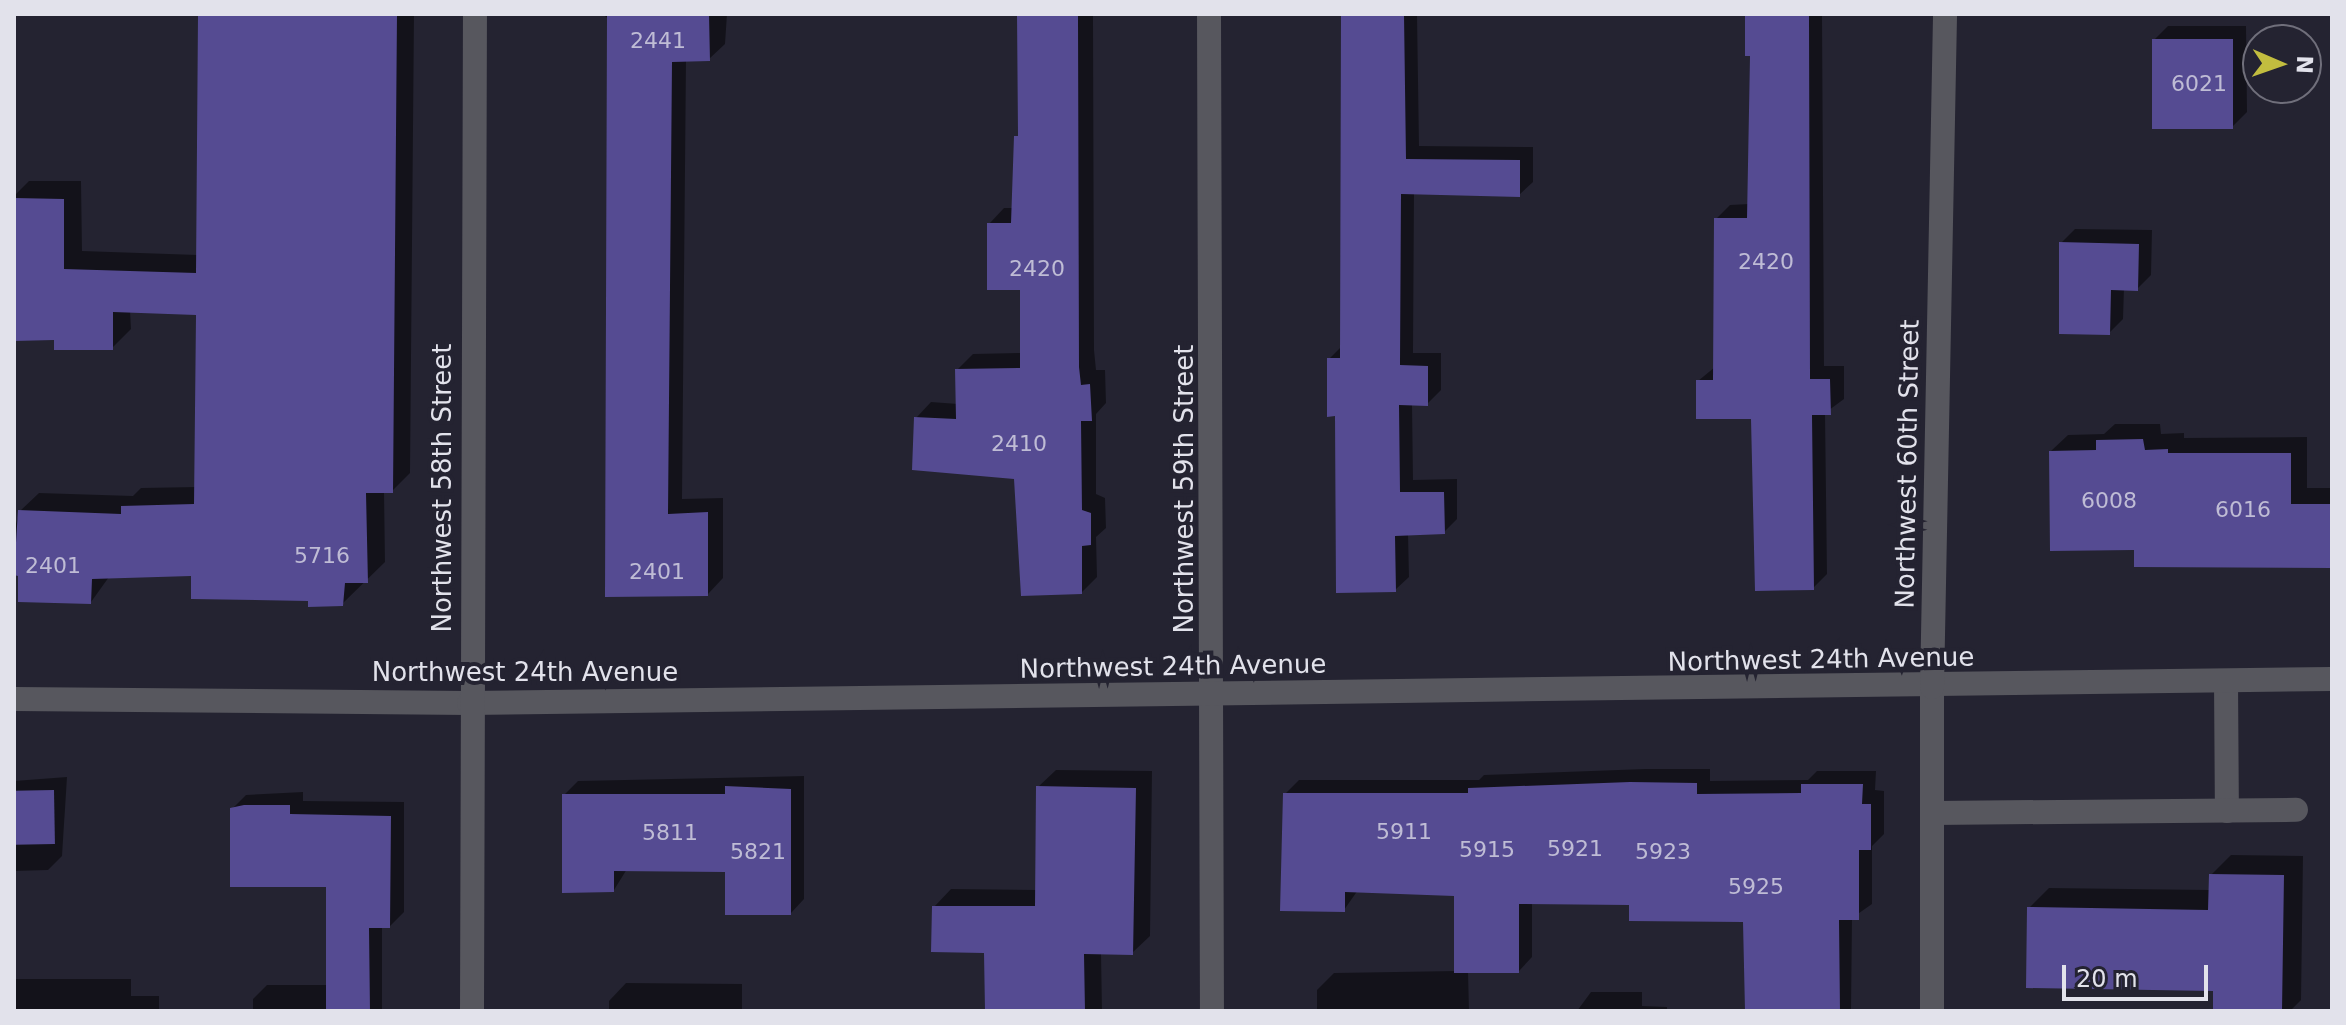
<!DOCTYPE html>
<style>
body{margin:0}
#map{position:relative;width:2346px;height:1025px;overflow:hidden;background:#242331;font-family:"DejaVu Sans",sans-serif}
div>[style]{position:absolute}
.shadow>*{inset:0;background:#0007}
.building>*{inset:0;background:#554b92;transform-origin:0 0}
.minor>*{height:24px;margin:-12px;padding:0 12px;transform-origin:12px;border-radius:12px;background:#57575e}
span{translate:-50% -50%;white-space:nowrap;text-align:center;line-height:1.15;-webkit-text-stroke:8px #242331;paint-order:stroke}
.number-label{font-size:22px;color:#bfbcd5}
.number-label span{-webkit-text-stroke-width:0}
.street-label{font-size:26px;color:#e2e2eb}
.frame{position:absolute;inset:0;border:16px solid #e2e2eb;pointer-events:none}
.north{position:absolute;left:2242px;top:24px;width:80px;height:80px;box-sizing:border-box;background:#242331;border:2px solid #706f7b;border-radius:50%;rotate:92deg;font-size:22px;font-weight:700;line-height:32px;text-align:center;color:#e2e2eb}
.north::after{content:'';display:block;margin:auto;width:28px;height:36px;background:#c2bd3f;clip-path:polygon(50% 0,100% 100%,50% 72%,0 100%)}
.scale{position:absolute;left:2062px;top:965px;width:146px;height:36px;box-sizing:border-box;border:4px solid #e2e2eb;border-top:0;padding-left:10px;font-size:24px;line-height:28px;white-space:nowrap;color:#e2e2eb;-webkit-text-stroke:6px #242331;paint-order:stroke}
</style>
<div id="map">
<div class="shadow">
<div style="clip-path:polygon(200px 14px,414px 14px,410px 473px,392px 491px,384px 491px,385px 562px,342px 604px,193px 574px,109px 577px,91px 602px,14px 573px,14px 530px,20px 511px,39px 493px,133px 496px,141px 488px,197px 487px,198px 313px,130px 310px,131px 329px,112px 348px,56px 338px,14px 339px,14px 196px,29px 181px,81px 181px,82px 251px,198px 255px)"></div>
<div style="clip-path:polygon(602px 14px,727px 14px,725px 44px,709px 59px,686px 60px,682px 499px,723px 498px,723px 578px,708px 594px,607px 595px,609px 19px)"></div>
<div style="clip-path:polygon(1020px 14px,1093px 14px,1094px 350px,1096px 370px,1105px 370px,1106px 403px,1096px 414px,1096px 494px,1105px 498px,1106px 528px,1096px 537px,1097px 577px,1082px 592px,1016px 477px,916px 418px,931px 402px,958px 404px,957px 370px,973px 354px,1022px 353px,1022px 288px,989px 224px,1004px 208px,1013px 208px,1020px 132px)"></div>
<div style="clip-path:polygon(1342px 14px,1417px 14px,1419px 146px,1533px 147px,1533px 182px,1519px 195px,1414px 193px,1413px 353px,1441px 353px,1441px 390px,1427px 404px,1412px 404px,1413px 480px,1457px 479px,1457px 519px,1444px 532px,1408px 533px,1409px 577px,1395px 590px,1337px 414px,1329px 359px,1342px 346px)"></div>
<div style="clip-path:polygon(1747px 14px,1822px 14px,1824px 366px,1844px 366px,1844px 399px,1825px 413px,1827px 574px,1813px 588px,1753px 417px,1698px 381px,1715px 367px,1716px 219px,1730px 205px,1749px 204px,1752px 54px)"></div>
<div style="clip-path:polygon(2168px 26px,2246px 26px,2247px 112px,2233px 126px,2154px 40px)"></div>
<div style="clip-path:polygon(2332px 36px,2332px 125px,2331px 125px,2330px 38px)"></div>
<div style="clip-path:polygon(2075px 229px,2152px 230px,2151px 275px,2137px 289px,2124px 288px,2123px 319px,2109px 333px,2061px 243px)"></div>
<div style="clip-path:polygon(2115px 424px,2160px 424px,2161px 434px,2184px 433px,2184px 438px,2307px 437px,2307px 488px,2332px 488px,2332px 568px,2136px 548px,2051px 451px,2068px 435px,2104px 434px)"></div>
<div style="clip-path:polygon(1645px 769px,1710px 769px,1710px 781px,1808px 780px,1817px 771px,1876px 771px,1875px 790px,1884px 791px,1884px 834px,1872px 846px,1872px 904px,1852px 918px,1851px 1011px,1747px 1011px,1745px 920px,1631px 903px,1532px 902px,1532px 957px,1519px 971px,1468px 971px,1469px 1011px,1317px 1011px,1317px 990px,1334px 973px,1456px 971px,1456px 894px,1358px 890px,1344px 910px,1285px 794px,1299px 780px,1479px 780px,1484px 775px)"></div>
<div style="clip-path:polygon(1056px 770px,1152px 771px,1150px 936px,1132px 953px,1101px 953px,1102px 1011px,987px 1011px,986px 951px,934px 907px,951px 889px,1037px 890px,1038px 787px)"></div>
<div style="clip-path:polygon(804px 776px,804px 899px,791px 913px,727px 870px,627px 869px,614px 890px,564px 795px,578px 781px)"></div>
<div style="clip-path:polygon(67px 777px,62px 856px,48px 870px,14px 871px,14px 781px)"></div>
<div style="clip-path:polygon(303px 792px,303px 801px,404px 802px,404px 912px,390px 926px,382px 926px,382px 1011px,253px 1011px,253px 999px,267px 985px,328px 985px,328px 885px,232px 809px,246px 795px)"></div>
<div style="clip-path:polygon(2231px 855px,2303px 856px,2301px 1000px,2290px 1011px,2215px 1011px,2216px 989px,2029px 908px,2049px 888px,2210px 890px,2211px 875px)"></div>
<div style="clip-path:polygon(131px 979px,131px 996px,159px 996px,159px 1011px,14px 1011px,16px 979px)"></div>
<div style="clip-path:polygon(626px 983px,742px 984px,742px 1011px,609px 1011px,609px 1001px)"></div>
<div style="clip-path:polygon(1591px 992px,1642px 992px,1642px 1006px,1667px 1007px,1667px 1011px,1577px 1011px)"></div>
</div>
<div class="building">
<div style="clip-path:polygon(198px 14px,397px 14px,393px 493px,366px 493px,368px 583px,345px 583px,343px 606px,308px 607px,308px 601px,191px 599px,191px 576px,92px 579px,91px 604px,18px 602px,18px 576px,14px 575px,18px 510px,121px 514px,121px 506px,194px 504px,196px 315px,113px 312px,113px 350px,54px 350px,54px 340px,14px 341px,14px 198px,64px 199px,64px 269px,196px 273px)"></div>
<div style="clip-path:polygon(607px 14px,709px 14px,710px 61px,672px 62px,668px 514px,708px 512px,708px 596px,605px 597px)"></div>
<div style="clip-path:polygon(1017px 14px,1078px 14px,1079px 367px,1081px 385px,1090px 384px,1092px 421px,1081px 421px,1082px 510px,1091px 513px,1091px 545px,1082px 546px,1082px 594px,1021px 596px,1014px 479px,912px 470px,914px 417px,956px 419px,955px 369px,1020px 368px,1020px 290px,987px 290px,987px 223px,1011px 223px,1014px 136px,1018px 136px)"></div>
<div style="clip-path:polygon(1341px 14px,1404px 14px,1406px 159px,1520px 160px,1520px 197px,1401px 194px,1400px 365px,1428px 366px,1428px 406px,1399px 405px,1400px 492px,1444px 492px,1445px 534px,1395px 536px,1396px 592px,1336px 593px,1335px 416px,1327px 417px,1327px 358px,1340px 358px)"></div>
<div style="clip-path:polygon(1745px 14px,1809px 14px,1810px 379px,1830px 379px,1831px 415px,1812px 415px,1814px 590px,1755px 591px,1751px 419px,1696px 419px,1696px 380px,1713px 380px,1714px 218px,1747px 218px,1750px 56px,1745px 56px)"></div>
<div style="left:2152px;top:39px;width:81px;height:90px"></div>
<div style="clip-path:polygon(2059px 242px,2139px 244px,2138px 291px,2111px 290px,2110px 335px,2059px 334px)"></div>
<div style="clip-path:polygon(2143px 439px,2145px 450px,2168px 449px,2168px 453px,2291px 453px,2291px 504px,2332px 504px,2332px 568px,2134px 567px,2134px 550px,2050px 551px,2049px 451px,2096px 450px,2096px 440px)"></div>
<div style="clip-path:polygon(1630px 782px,1697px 783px,1697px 794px,1801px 793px,1801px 784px,1863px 784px,1862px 804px,1871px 804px,1871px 850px,1859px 850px,1859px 920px,1839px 920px,1840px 1011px,1745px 1011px,1743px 922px,1629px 921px,1629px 905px,1519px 904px,1519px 973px,1454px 973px,1454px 896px,1345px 892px,1345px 912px,1280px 911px,1283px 793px,1468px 793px,1468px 788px)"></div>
<div style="clip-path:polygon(725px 786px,791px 789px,791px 915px,725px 915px,725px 872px,614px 871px,614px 892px,562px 893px,562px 794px,725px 794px)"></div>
<div style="clip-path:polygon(1036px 786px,1136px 788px,1133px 955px,1084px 954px,1085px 1011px,985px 1011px,984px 953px,931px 952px,932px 906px,1035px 906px)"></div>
<div style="left:54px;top:790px;width:54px;height:40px;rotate:89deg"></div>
<div style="clip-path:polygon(244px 805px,290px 805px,290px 814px,391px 816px,390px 928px,369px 928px,370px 1011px,326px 1011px,326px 887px,230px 887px,230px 808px)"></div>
<div style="clip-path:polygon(2209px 874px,2284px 875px,2282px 1011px,2213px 1011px,2213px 991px,2026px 988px,2027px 907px,2208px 910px)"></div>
</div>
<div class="minor">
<div style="left:1209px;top:14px;width:997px;rotate:89.83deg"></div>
<div style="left:2226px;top:681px;width:130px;rotate:89.6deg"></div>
<div style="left:14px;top:699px;width:455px;rotate:0.5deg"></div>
<div style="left:469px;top:703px;width:1863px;rotate:-0.74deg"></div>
<div style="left:1933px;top:813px;width:363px;rotate:-0.5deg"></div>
<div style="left:472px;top:1011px;width:997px;rotate:-89.83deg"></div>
<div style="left:1932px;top:1011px;width:324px;rotate:-90deg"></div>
<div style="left:1932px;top:687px;width:673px;rotate:-88.89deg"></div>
</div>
<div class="number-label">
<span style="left:658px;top:41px">2441</span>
<span style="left:2199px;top:84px">6021</span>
<span style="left:1766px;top:262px">2420</span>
<span style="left:1037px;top:269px">2420</span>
<span style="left:1019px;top:444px">2410</span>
<span style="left:2109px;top:501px">6008</span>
<span style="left:2243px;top:510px">6016</span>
<span style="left:322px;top:556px">5716</span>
<span style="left:53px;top:566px">2401</span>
<span style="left:657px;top:572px">2401</span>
<span style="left:1404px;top:832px">5911</span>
<span style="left:670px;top:833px">5811</span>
<span style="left:1575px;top:849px">5921</span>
<span style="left:1487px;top:850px">5915</span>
<span style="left:758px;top:852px">5821</span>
<span style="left:1663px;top:852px">5923</span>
<span style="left:1756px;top:887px">5925</span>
</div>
<div class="street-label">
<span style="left:1908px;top:464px;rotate:-89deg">Northwest 60th Street</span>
<span style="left:443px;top:488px;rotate:-90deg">Northwest 58th Street</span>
<span style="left:1185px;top:489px;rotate:-90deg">Northwest 59th Street</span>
<span style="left:1821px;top:660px;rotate:-1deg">Northwest 24th Avenue</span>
<span style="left:1173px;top:667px;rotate:-1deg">Northwest 24th Avenue</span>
<span style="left:525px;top:673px">Northwest 24th Avenue</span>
</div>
<div class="frame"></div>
<div class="north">N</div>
<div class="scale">20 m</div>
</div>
